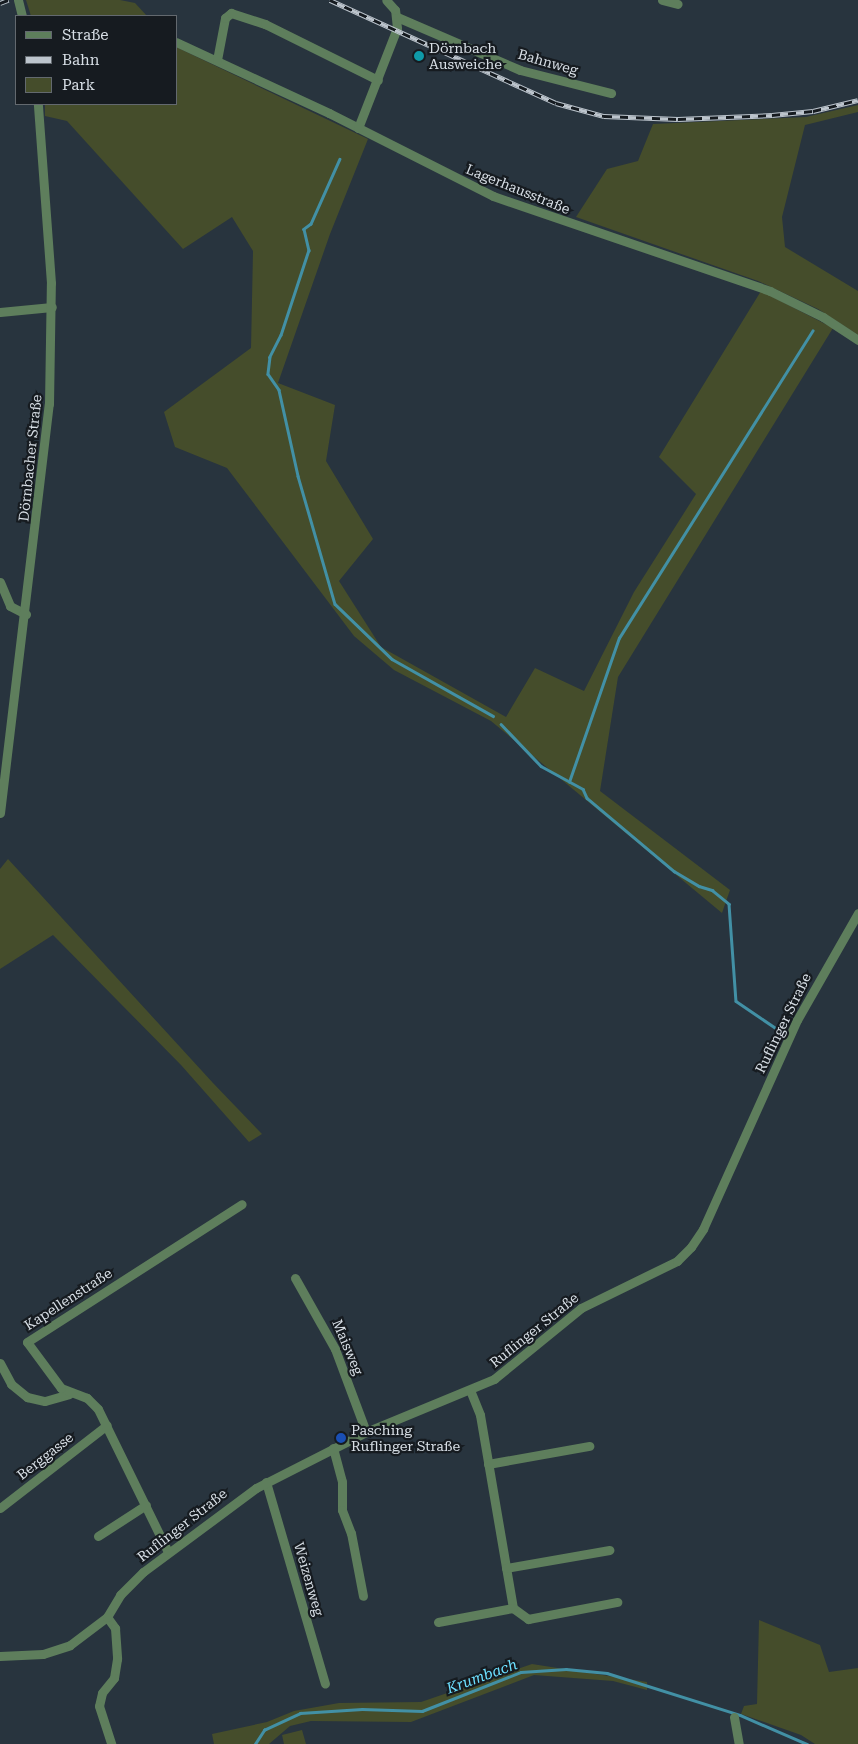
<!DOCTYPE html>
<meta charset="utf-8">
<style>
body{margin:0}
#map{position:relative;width:858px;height:1744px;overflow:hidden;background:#28343e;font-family:"Roboto Serif",serif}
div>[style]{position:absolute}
.green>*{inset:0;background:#454d2b}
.stream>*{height:2.5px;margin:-1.25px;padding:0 1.25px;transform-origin:1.25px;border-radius:1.25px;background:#4290a5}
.minor>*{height:9px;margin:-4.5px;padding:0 4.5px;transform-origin:4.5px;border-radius:4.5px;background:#5e7e5c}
.rail>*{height:4.5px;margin-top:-2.25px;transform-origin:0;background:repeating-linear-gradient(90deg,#161b20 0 8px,#bcc4cc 0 16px);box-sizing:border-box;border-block:1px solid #bcc4cc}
.dots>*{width:14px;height:14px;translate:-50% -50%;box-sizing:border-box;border:2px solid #161b20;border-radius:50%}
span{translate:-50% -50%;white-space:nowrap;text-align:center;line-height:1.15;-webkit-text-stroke:4.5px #161b20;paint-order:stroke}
.poi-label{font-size:14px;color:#d7dee5}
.left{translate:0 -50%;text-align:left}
.street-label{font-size:14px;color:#d7dee5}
.water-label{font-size:15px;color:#6cdffe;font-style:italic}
.legend{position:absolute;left:15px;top:15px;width:162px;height:90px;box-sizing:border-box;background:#161b20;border:1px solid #63696f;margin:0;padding:6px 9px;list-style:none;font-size:15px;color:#d7dee5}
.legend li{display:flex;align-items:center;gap:10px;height:25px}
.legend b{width:25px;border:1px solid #63696f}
</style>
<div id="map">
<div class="green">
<div style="clip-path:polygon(26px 0,120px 0,135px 3px,147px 16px,31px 16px)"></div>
<div style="clip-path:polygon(176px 47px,368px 139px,330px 234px,278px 383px,335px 405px,326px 461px,373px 539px,339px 581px,381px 647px,506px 717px,535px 668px,584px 691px,634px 592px,696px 494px,659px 457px,761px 291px,833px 328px,618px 677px,600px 791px,730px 890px,722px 913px,491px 721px,394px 670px,354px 636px,227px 468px,175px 447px,164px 412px,251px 348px,253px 251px,232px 217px,183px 249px,67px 121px,45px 116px,45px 104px,176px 104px)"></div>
<div style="clip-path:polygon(858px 105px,858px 112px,805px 125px,782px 217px,785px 247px,858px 291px,858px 335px,818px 309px,758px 281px,576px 217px,607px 169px,638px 161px,653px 124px,806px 117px)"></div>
<div style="clip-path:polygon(8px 859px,213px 1083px,262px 1134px,249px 1142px,181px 1065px,53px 935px,0 969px,0 869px)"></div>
<div style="clip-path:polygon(759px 1620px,820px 1645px,829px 1672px,858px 1668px,858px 1744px,815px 1744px,801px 1735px,741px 1714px,744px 1706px,757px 1704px)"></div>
<div style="clip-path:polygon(532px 1664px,647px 1682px,647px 1690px,613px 1681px,534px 1675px,411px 1722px,311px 1721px,290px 1726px,269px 1744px,214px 1744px,212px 1734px,267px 1722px,294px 1711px,339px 1703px,421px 1702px)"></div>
<div style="clip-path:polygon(302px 1730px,306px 1744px,284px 1744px,282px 1735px)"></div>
</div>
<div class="stream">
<div style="left:340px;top:159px;width:71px;rotate:114deg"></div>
<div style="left:311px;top:224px;width:9px;rotate:144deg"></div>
<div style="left:304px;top:229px;width:22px;rotate:77deg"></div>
<div style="left:309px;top:250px;width:89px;rotate:108.2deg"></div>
<div style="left:281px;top:335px;width:25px;rotate:117deg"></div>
<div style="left:270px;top:357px;width:17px;rotate:97deg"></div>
<div style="left:268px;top:374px;width:19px;rotate:55deg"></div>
<div style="left:279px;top:390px;width:88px;rotate:77.5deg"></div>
<div style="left:298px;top:476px;width:133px;rotate:73.9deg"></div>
<div style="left:335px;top:604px;width:79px;rotate:44deg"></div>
<div style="left:392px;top:659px;width:116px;rotate:29.4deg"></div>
<div style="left:501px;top:724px;width:58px;rotate:46.4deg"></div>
<div style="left:541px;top:766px;width:48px;rotate:28.7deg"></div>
<div style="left:583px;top:789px;width:10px;rotate:66deg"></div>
<div style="left:587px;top:798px;width:114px;rotate:40deg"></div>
<div style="left:674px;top:871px;width:29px;rotate:31deg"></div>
<div style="left:699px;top:886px;width:14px;rotate:17deg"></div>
<div style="left:712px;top:890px;width:22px;rotate:39deg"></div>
<div style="left:729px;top:904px;width:97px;rotate:85.9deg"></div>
<div style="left:736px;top:1001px;width:53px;rotate:34.3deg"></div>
<div style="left:569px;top:782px;width:152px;rotate:-70.9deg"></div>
<div style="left:619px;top:638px;width:363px;rotate:-57.8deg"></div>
<div style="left:255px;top:1744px;width:17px;rotate:-57deg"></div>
<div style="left:264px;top:1730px;width:40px;rotate:-25deg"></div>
<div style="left:300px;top:1713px;width:62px;rotate:-3.7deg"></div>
<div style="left:362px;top:1709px;width:60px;rotate:1.9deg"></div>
<div style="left:422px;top:1711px;width:106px;rotate:-21.5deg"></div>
<div style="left:521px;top:1672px;width:45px;rotate:-3.8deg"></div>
<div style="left:566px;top:1669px;width:41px;rotate:5.6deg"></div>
<div style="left:607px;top:1673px;width:139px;rotate:17.5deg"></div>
<div style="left:740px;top:1715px;width:73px;rotate:23.4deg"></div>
</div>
<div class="minor">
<div style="left:18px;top:0;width:16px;rotate:76deg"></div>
<div style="left:662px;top:0;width:16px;rotate:14deg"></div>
<div style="left:397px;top:17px;width:134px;rotate:23.3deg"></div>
<div style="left:520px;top:70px;width:94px;rotate:14.2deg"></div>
<div style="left:176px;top:42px;width:169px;rotate:24.9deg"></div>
<div style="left:329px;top:113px;width:184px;rotate:26.8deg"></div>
<div style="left:493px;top:196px;width:293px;rotate:18.9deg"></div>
<div style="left:770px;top:291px;width:59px;rotate:26.1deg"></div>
<div style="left:823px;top:317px;width:42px;rotate:33.3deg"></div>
<div style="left:217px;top:60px;width:43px;rotate:-79.2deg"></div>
<div style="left:225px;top:18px;width:8px;rotate:-40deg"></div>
<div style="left:231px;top:13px;width:36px;rotate:18deg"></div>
<div style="left:265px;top:24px;width:126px;rotate:26.4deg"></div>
<div style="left:358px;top:128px;width:107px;rotate:-68.7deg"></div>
<div style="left:397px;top:28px;width:18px;rotate:-96deg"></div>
<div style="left:395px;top:10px;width:13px;rotate:-132deg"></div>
<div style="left:0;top:312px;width:52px;rotate:-5.5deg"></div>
<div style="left:0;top:582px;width:26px;rotate:67deg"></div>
<div style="left:10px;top:606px;width:18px;rotate:27deg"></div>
<div style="left:0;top:813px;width:412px;rotate:-83.2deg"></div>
<div style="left:49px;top:404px;width:121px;rotate:-89.1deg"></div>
<div style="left:51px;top:283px;width:179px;rotate:-94.2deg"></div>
<div style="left:295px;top:1278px;width:81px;rotate:60.6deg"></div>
<div style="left:335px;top:1349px;width:89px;rotate:69.5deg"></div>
<div style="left:0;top:1363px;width:24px;rotate:62deg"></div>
<div style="left:11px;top:1384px;width:21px;rotate:39deg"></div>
<div style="left:27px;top:1397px;width:18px;rotate:13deg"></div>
<div style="left:45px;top:1401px;width:25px;rotate:-16deg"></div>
<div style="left:470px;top:1390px;width:27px;rotate:68deg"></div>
<div style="left:480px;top:1415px;width:196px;rotate:80.3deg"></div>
<div style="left:513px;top:1608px;width:19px;rotate:36deg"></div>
<div style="left:528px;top:1619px;width:91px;rotate:-10.8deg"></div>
<div style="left:333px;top:1448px;width:35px;rotate:75deg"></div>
<div style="left:342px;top:1482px;width:28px;rotate:90deg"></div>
<div style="left:342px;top:1510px;width:25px;rotate:69deg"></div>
<div style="left:351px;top:1533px;width:64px;rotate:79.2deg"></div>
<div style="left:488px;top:1464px;width:103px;rotate:-10.1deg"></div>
<div style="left:266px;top:1482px;width:210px;rotate:73.7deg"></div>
<div style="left:0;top:1508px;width:135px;rotate:-37.8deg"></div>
<div style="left:98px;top:1536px;width:57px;rotate:-32.9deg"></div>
<div style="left:168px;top:1552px;width:159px;rotate:-116.1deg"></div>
<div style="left:98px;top:1409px;width:16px;rotate:-135deg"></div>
<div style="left:87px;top:1398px;width:28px;rotate:-159deg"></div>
<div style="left:61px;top:1388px;width:57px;rotate:-126.5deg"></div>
<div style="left:27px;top:1342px;width:255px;rotate:-32.7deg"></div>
<div style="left:506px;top:1568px;width:105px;rotate:-9.9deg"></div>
<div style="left:107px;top:1617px;width:14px;rotate:54deg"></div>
<div style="left:115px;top:1628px;width:31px;rotate:86deg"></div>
<div style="left:117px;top:1659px;width:19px;rotate:99deg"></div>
<div style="left:114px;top:1678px;width:19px;rotate:129deg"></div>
<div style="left:102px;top:1693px;width:13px;rotate:103deg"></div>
<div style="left:99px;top:1706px;width:40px;rotate:72deg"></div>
<div style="left:438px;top:1622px;width:76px;rotate:-10.6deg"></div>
<div style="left:0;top:1656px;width:43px;rotate:-2.7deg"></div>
<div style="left:43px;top:1654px;width:28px;rotate:-18deg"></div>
<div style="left:70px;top:1645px;width:46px;rotate:-37.1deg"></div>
<div style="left:107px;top:1617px;width:26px;rotate:-59deg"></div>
<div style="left:120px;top:1595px;width:33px;rotate:-45deg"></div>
<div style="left:143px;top:1572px;width:141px;rotate:-36.6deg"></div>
<div style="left:256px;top:1488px;width:123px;rotate:-27deg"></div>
<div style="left:366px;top:1432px;width:139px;rotate:-22.5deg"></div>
<div style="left:494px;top:1379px;width:112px;rotate:-39.2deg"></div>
<div style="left:581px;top:1308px;width:107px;rotate:-26.1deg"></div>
<div style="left:677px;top:1261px;width:20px;rotate:-45deg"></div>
<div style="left:691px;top:1247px;width:22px;rotate:-56deg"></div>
<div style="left:703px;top:1229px;width:229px;rotate:-65.8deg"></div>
<div style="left:797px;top:1020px;width:123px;rotate:-60.3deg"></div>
<div style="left:734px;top:1717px;width:27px;rotate:80deg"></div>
</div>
<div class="rail">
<div style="left:330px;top:0;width:248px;rotate:24.5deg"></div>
<div style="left:556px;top:103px;width:50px;rotate:15.2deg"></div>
<div style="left:604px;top:116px;width:74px;rotate:2.3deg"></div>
<div style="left:678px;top:119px;width:94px;rotate:-2.4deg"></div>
<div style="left:772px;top:115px;width:41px;rotate:-5.6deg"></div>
<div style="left:813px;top:111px;width:46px;rotate:-13.7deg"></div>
<div style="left:0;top:3px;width:9px;rotate:-21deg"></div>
</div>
<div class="dots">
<div style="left:419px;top:56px;background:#0f9aa8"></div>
<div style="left:341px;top:1438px;background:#1a4fb4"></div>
</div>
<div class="poi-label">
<span class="left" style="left:429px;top:56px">Dörnbach<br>Ausweiche</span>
<span class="left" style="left:351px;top:1438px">Pasching<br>Ruflinger Straße</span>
</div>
<div class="street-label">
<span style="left:548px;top:62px;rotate:16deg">Bahnweg</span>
<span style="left:518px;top:189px;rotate:22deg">Lagerhausstraße</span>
<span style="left:30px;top:458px;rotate:-84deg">Dörnbacher Straße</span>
<span style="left:783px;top:1023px;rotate:-64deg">Ruflinger Straße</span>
<span style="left:68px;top:1299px;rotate:-33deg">Kapellenstraße</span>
<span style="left:534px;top:1330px;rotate:-39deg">Ruflinger Straße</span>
<span style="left:348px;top:1347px;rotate:67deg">Maisweg</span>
<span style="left:45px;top:1456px;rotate:-38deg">Berggasse</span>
<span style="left:182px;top:1525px;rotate:-38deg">Ruflinger Straße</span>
<span style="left:309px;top:1579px;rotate:74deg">Weizenweg</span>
</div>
<div class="water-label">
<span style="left:482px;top:1677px;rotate:-20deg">Krumbach</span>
</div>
<ul class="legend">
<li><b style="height:6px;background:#5e7e5c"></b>Straße</li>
<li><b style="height:6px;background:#bcc4cc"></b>Bahn</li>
<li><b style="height:14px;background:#454d2b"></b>Park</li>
</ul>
</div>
